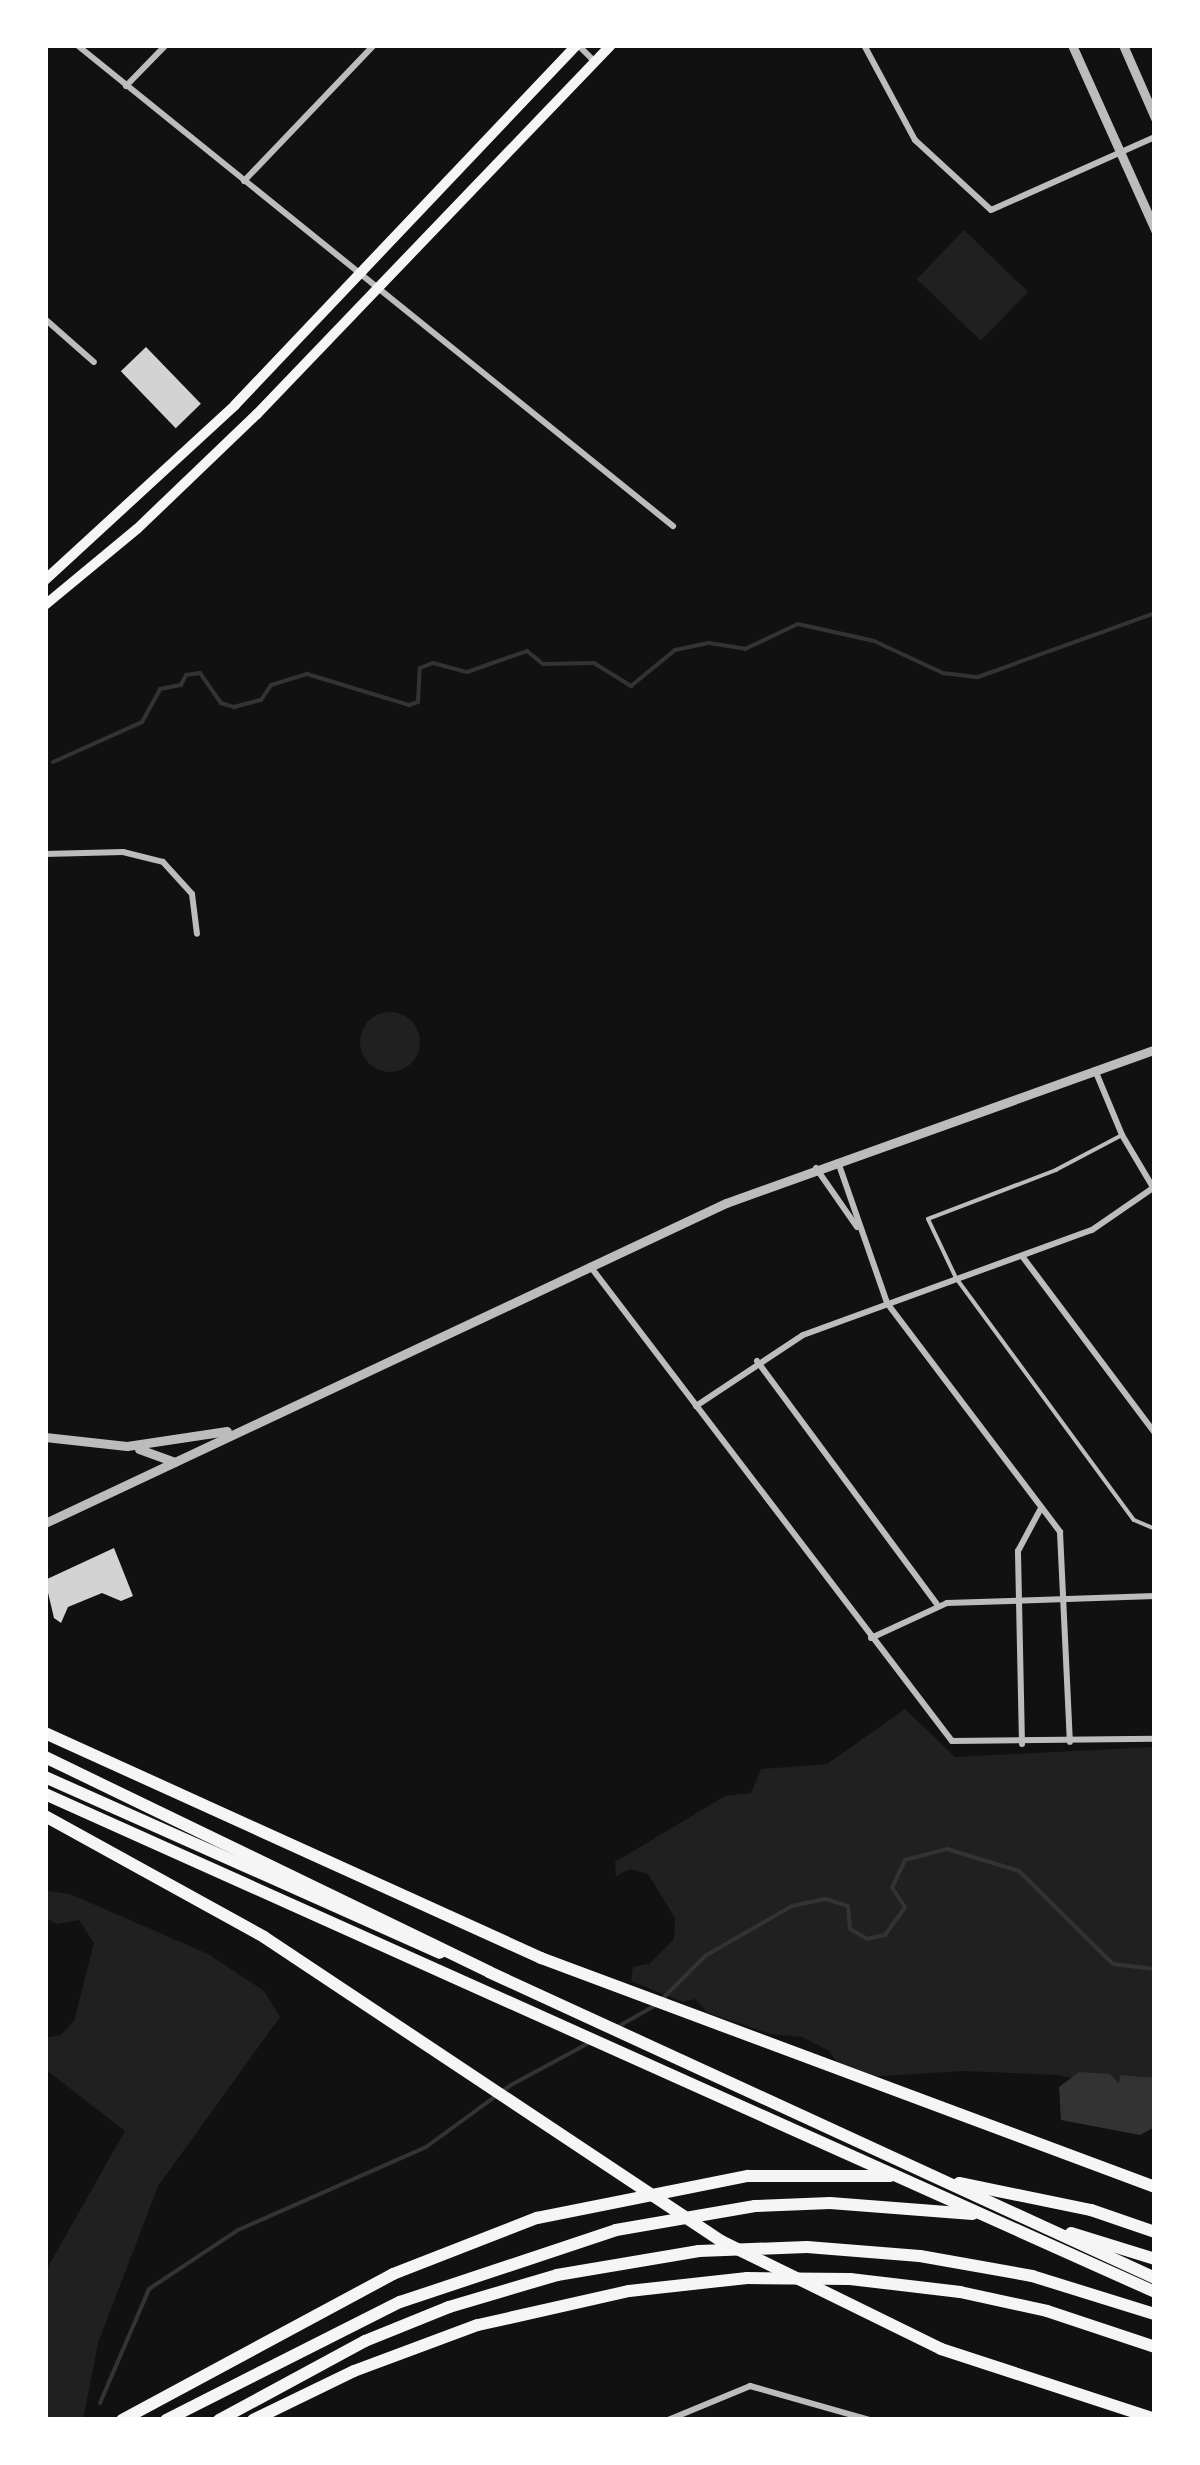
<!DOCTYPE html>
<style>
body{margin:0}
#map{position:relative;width:1200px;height:2465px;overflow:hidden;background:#111;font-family:"Libre Baskerville",serif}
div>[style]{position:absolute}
.green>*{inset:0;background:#202020;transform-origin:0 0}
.round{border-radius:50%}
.water>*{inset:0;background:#333}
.stream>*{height:4px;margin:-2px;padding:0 2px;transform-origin:2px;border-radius:2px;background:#333}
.building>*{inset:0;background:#d3d3d3;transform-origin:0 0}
.service>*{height:4px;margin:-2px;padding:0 2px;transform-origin:2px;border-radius:2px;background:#bcbcbc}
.minor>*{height:6px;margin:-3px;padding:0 3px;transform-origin:3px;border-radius:3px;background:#bcbcbc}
.tertiary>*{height:9px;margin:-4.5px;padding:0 4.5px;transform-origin:4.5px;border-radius:4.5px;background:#bcbcbc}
.primary>*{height:10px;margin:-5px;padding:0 5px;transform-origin:5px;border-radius:5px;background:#f5f5f5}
.motorway>*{height:12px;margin:-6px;padding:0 6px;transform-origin:6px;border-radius:6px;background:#f5f5f5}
span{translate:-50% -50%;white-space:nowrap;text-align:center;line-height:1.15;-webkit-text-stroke:10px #fff;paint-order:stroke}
.frame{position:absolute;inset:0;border:48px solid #fff;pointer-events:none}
</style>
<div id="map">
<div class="green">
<div style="left:964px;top:230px;width:89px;height:68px;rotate:44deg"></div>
<div class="round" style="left:360px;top:1012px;width:60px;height:60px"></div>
<div style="clip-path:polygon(905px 1709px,955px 1757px,1155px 1747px,1155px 2093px,1056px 2075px,964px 2071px,849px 2078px,828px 2050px,802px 2037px,771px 2034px,708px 2013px,695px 1999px,683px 2002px,631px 1981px,633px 1967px,649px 1964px,674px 1939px,675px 1918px,648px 1874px,630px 1869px,616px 1876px,615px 1862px,725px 1796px,751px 1793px,761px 1769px,827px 1764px)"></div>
<div style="clip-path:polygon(48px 1891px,70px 1894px,208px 1954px,264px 1991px,280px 2017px,158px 2186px,98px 2343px,83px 2420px,45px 2420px,45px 2272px,125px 2131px,45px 2069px,45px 2038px,61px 2035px,74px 2021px,94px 1943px,79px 1920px,57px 1924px,45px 1918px)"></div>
</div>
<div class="water">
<div style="clip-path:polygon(1079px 2072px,1110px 2074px,1119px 2084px,1120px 2075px,1155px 2078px,1155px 2127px,1140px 2135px,1061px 2120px,1059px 2087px)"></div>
</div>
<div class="stream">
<div style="left:53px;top:762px;width:98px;rotate:-24.2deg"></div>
<div style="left:142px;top:722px;width:38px;rotate:-61deg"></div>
<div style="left:160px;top:689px;width:21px;rotate:-11deg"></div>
<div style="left:181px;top:685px;width:11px;rotate:-63deg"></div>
<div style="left:186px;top:675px;width:14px;rotate:-8deg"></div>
<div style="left:200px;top:673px;width:37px;rotate:55deg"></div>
<div style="left:221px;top:703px;width:14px;rotate:17deg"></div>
<div style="left:234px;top:707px;width:28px;rotate:-15deg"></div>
<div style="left:261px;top:700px;width:18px;rotate:-56deg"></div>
<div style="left:271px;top:685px;width:38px;rotate:-17deg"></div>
<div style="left:307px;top:674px;width:107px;rotate:16.9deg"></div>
<div style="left:409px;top:705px;width:9px;rotate:-18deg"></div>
<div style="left:418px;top:702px;width:34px;rotate:-87deg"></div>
<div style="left:420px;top:668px;width:14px;rotate:-21deg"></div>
<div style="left:433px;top:663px;width:35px;rotate:15deg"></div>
<div style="left:467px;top:672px;width:64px;rotate:-19.3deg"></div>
<div style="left:527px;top:651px;width:21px;rotate:39deg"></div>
<div style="left:543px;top:664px;width:51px;rotate:-1.1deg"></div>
<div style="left:594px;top:663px;width:44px;rotate:31.9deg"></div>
<div style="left:631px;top:686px;width:57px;rotate:-39.3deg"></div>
<div style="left:675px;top:650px;width:35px;rotate:-12deg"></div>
<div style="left:709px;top:643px;width:36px;rotate:9deg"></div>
<div style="left:745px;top:649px;width:59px;rotate:-25.3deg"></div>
<div style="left:798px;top:624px;width:78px;rotate:12.6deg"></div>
<div style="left:874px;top:641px;width:76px;rotate:24.9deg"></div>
<div style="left:943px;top:673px;width:35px;rotate:7deg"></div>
<div style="left:978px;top:677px;width:188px;rotate:-19.9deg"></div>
<div style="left:661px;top:2000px;width:62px;rotate:-45deg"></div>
<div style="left:705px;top:1956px;width:100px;rotate:-29.9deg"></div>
<div style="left:792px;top:1906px;width:35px;rotate:-12deg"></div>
<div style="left:826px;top:1899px;width:23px;rotate:18deg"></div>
<div style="left:848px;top:1906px;width:23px;rotate:85deg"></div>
<div style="left:850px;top:1929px;width:20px;rotate:30deg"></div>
<div style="left:867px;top:1939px;width:18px;rotate:-13deg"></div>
<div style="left:885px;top:1935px;width:34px;rotate:-54deg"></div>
<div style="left:905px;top:1907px;width:23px;rotate:-124deg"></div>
<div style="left:892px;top:1888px;width:31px;rotate:-65deg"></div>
<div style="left:905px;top:1860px;width:43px;rotate:-14.7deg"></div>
<div style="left:947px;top:1849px;width:75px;rotate:17deg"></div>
<div style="left:1019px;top:1871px;width:132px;rotate:44.7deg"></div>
<div style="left:1113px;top:1964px;width:42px;rotate:6.8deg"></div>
<div style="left:619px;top:2026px;width:40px;rotate:-29.7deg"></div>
<div style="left:100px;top:2403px;width:124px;rotate:-66.7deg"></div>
<div style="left:149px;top:2289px;width:107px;rotate:-33.5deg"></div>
<div style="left:238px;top:2230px;width:206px;rotate:-23.8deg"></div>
<div style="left:426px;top:2147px;width:105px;rotate:-36.1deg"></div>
<div style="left:511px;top:2085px;width:89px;rotate:-28.3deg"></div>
</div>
<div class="building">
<div style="left:146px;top:347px;width:79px;height:35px;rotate:46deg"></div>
<div style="clip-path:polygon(114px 1548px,133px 1596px,121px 1601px,102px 1593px,68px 1607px,61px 1623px,54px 1618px,45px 1580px)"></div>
</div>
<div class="service">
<div style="left:1122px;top:1135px;width:75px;rotate:152.1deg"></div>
<div style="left:1056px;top:1170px;width:137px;rotate:159.1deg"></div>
<div style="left:928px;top:1219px;width:65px;rotate:64.6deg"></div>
<div style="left:956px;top:1278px;width:300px;rotate:53.7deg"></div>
<div style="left:1134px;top:1520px;width:23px;rotate:23deg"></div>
</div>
<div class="minor">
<div style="left:77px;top:45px;width:766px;rotate:38.91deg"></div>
<div style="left:578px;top:45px;width:24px;rotate:45deg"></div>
<div style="left:864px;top:45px;width:108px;rotate:61.8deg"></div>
<div style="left:915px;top:140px;width:103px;rotate:42.6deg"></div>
<div style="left:991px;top:210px;width:180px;rotate:-24deg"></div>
<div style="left:126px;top:86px;width:57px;rotate:-45.7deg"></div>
<div style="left:244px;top:181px;width:188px;rotate:-46.3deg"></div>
<div style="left:45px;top:319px;width:65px;rotate:41.3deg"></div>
<div style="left:45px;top:854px;width:78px;rotate:-1.5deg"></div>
<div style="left:123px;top:852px;width:41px;rotate:14deg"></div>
<div style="left:163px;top:862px;width:43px;rotate:47.8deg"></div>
<div style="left:192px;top:894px;width:40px;rotate:82.9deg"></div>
<div style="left:1095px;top:1070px;width:70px;rotate:67.4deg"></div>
<div style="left:1122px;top:1135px;width:63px;rotate:59.3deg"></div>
<div style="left:838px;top:1162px;width:149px;rotate:70.8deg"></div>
<div style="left:887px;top:1303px;width:287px;rotate:52.9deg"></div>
<div style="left:1060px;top:1532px;width:210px;rotate:87.3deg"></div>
<div style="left:816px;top:1168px;width:72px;rotate:55.2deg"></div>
<div style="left:1022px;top:1256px;width:221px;rotate:53.1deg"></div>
<div style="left:590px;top:1266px;width:597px;rotate:52.69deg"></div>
<div style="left:952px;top:1741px;width:203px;rotate:-0.6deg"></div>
<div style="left:757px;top:1361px;width:302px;rotate:53.5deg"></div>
<div style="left:696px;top:1406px;width:128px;rotate:-33.6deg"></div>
<div style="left:803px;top:1335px;width:307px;rotate:-20deg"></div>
<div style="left:1092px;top:1230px;width:74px;rotate:-34.5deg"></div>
<div style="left:871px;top:1638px;width:84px;rotate:-24.7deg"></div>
<div style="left:947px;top:1603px;width:208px;rotate:-1.9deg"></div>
<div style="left:1022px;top:1744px;width:193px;rotate:-91.2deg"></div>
<div style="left:1018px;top:1551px;width:47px;rotate:-61.8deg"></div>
<div style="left:668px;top:2420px;width:89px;rotate:-22.5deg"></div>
<div style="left:750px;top:2386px;width:124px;rotate:15.9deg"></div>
</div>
<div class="tertiary">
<div style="left:1072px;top:45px;width:203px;rotate:65.8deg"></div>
<div style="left:1123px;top:45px;width:80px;rotate:66.3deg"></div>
<div style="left:45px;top:1437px;width:82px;rotate:6.3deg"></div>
<div style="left:127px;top:1446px;width:101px;rotate:-8.5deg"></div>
<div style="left:139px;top:1449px;width:38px;rotate:20deg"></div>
<div style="left:45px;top:1523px;width:752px;rotate:-25.17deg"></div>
<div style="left:726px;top:1203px;width:456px;rotate:-19.7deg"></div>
</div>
<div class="primary">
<div style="left:45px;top:580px;width:258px;rotate:-42.6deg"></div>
<div style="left:235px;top:405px;width:497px;rotate:-46.5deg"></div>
<div style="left:45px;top:605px;width:119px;rotate:-39.6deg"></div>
<div style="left:137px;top:529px;width:166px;rotate:-43.8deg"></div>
<div style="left:257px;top:414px;width:511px;rotate:-46.19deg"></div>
</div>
<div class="motorway">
<div style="left:45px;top:1733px;width:545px;rotate:24.4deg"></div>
<div style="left:541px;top:1958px;width:655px;rotate:20.45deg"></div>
<div style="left:45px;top:1757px;width:493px;rotate:25.8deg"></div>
<div style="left:489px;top:1972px;width:733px;rotate:24.68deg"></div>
<div style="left:45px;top:1777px;width:432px;rotate:24deg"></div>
<div style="left:45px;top:1794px;width:1217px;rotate:24.16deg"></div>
<div style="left:45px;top:1816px;width:250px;rotate:28.9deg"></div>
<div style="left:264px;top:1937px;width:549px;rotate:33.63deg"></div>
<div style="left:721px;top:2241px;width:245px;rotate:26.1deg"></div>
<div style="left:941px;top:2349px;width:225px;rotate:18.1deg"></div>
<div style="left:959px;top:2183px;width:135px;rotate:11.6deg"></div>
<div style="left:1091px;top:2210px;width:68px;rotate:19deg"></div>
<div style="left:1071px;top:2233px;width:88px;rotate:17.2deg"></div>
<div style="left:122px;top:2420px;width:308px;rotate:-28.3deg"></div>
<div style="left:393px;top:2274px;width:155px;rotate:-21.3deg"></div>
<div style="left:537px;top:2218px;width:215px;rotate:-11.3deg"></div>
<div style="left:748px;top:2176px;width:142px"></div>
<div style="left:166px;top:2420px;width:262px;rotate:-26.8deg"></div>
<div style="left:400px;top:2302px;width:228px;rotate:-18.4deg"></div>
<div style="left:616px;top:2230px;width:141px;rotate:-9.8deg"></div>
<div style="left:755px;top:2206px;width:75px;rotate:-2.3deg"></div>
<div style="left:830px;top:2203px;width:143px;rotate:4.4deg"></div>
<div style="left:219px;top:2420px;width:166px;rotate:-28.4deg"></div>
<div style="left:365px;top:2341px;width:91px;rotate:-22deg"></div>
<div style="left:449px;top:2307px;width:113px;rotate:-16.5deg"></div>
<div style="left:557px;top:2275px;width:144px;rotate:-9.6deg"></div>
<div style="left:699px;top:2251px;width:108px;rotate:-2.1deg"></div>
<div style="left:807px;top:2247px;width:113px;rotate:4.6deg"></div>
<div style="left:920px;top:2256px;width:114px;rotate:10.1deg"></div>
<div style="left:1032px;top:2276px;width:129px;rotate:17.2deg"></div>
<div style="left:253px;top:2420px;width:112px;rotate:-25.9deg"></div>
<div style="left:354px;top:2371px;width:132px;rotate:-20.4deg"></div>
<div style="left:478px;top:2325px;width:155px;rotate:-12.7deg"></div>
<div style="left:629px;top:2291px;width:119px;rotate:-6.3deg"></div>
<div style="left:747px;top:2278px;width:103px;rotate:0.6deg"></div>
<div style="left:850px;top:2279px;width:111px;rotate:6.7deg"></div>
<div style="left:960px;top:2292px;width:89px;rotate:12.3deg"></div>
<div style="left:1047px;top:2311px;width:114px;rotate:18.4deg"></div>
</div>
<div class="frame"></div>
</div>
